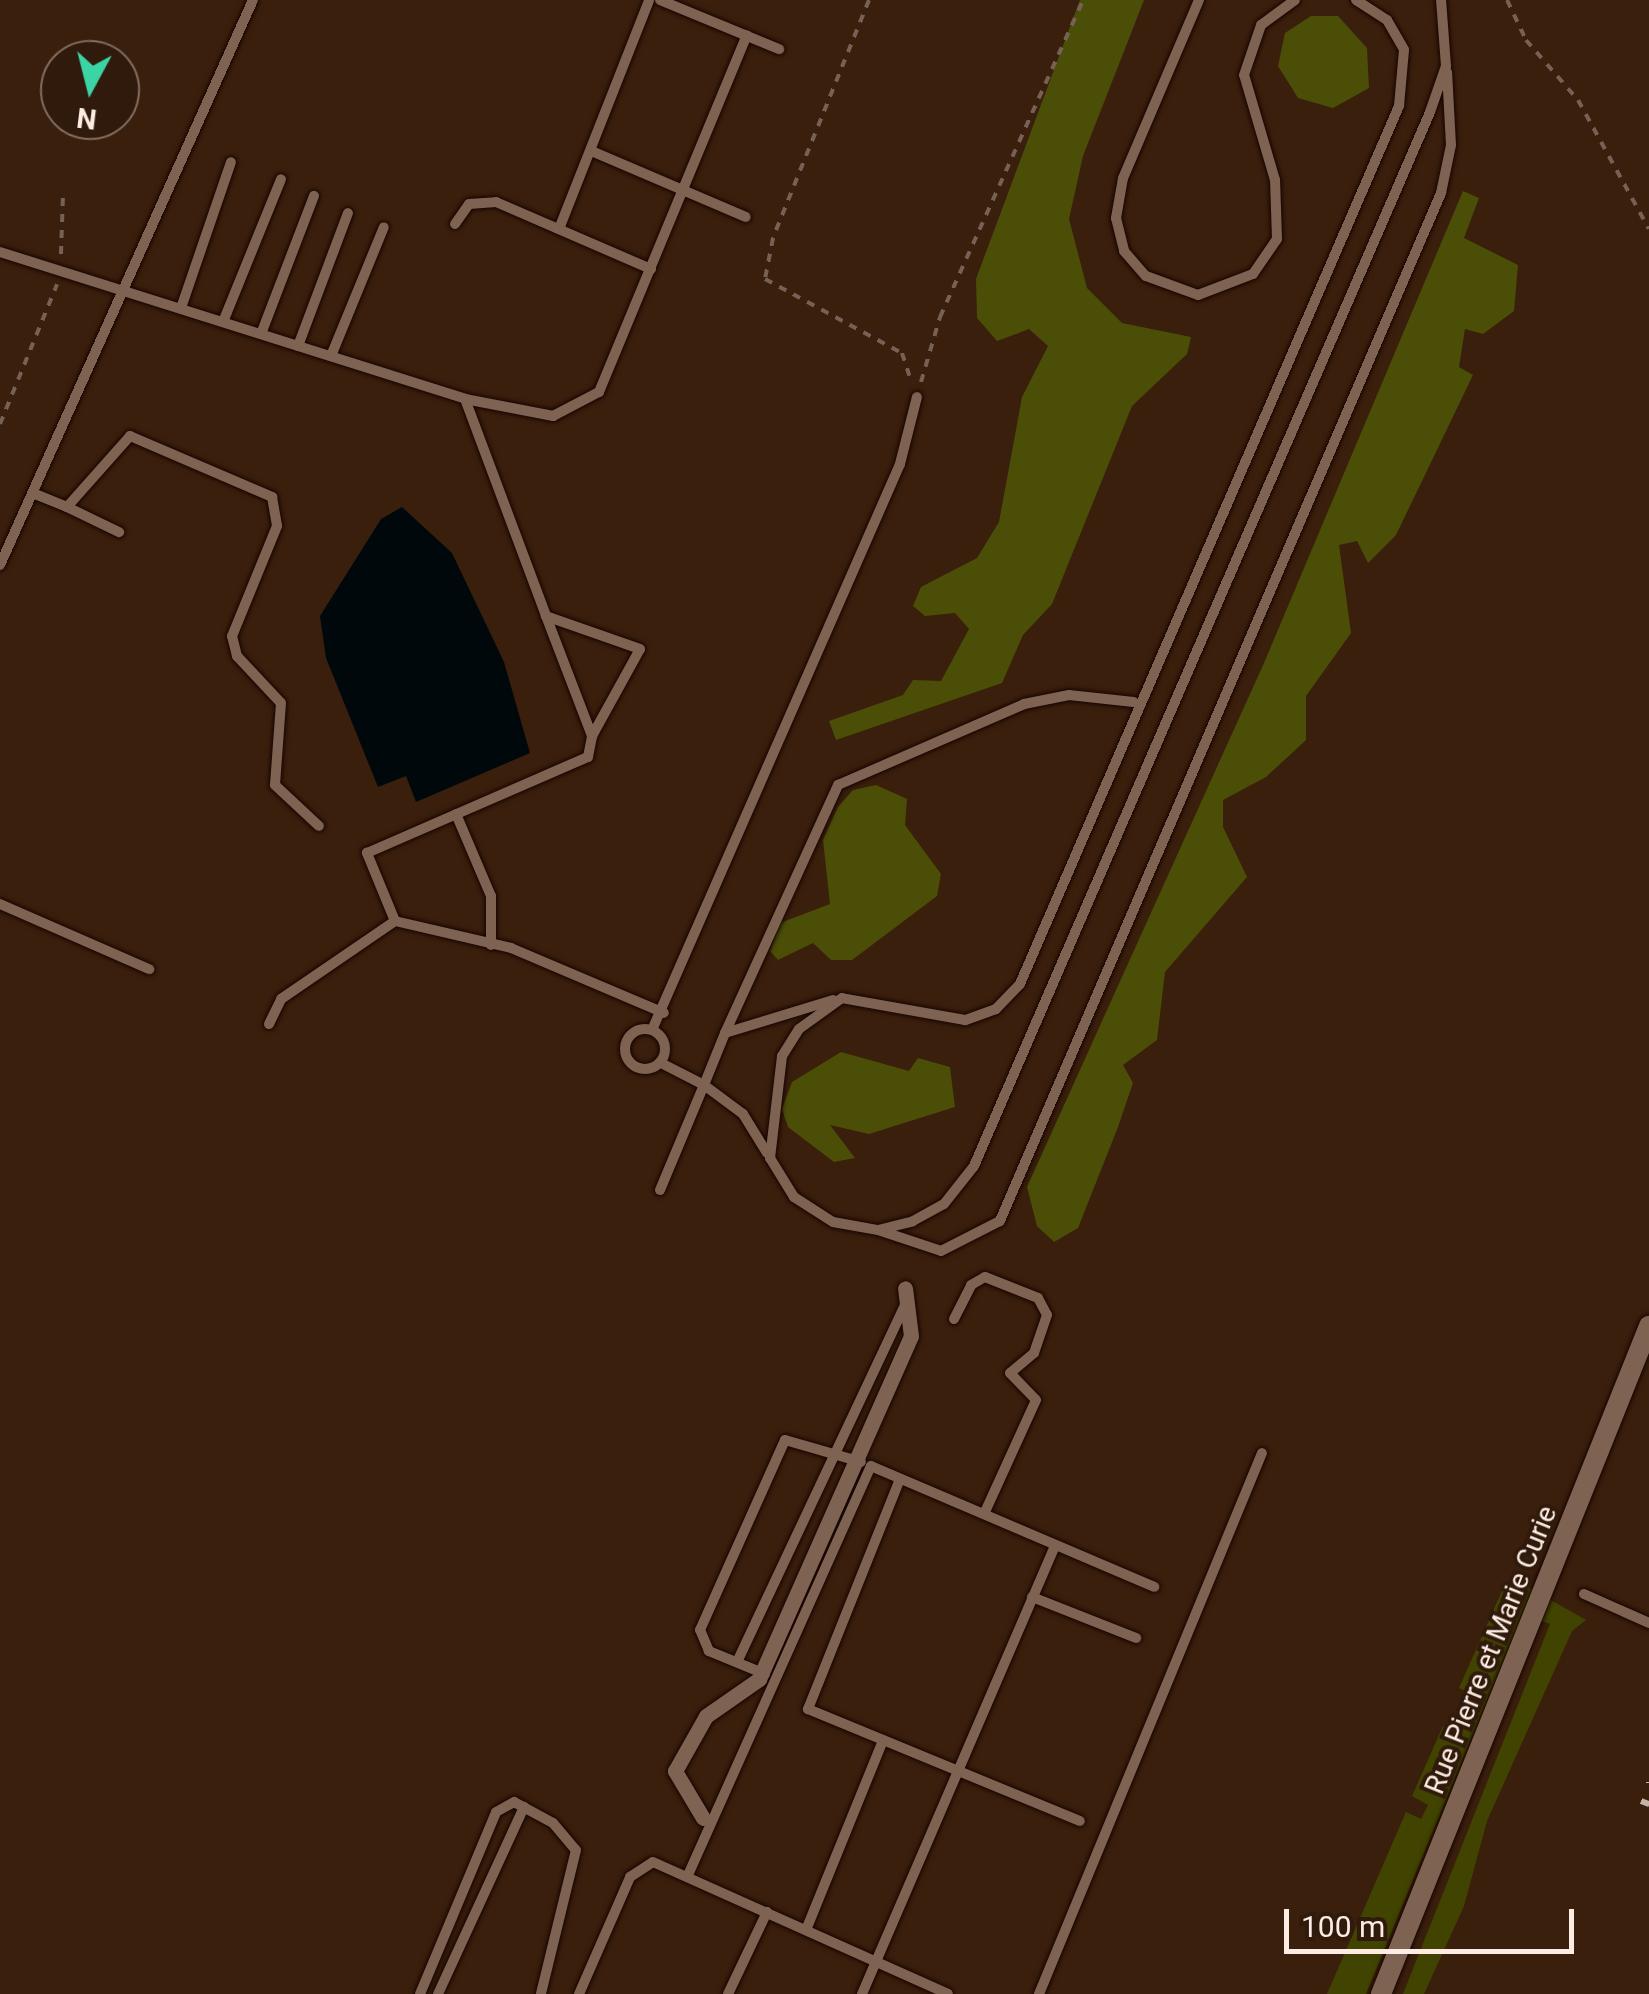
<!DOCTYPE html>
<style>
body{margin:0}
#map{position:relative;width:1649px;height:1994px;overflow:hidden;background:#301a0c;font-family:Roboto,sans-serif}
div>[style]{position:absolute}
.built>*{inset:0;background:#3a1f0c}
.green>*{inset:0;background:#414400}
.forest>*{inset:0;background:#4b4e07}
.water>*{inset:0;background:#00080c}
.path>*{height:4px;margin-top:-2px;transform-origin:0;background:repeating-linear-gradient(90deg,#756155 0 8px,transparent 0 16px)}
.roads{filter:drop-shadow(0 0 2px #170500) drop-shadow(0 0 2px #170500)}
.service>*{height:10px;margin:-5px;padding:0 5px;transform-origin:5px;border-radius:5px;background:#7e6353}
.service>.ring{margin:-5px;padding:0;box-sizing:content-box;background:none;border:10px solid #7e6353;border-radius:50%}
.pedestrian>*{height:15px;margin:-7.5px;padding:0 7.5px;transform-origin:7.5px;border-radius:7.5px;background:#7e6353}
.minor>*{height:20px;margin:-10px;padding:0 10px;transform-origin:10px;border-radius:10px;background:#7e6353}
.rail>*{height:6px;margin-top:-3px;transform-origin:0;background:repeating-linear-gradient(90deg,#c5b3a9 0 12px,transparent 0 24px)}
span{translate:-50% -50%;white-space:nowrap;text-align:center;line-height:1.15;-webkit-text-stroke:8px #301a0c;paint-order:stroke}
.street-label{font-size:28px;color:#fcece3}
.north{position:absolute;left:40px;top:40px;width:100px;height:100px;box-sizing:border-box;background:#301a0c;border:2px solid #826e62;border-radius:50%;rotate:187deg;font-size:28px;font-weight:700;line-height:40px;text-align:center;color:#fcece3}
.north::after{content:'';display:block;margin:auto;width:35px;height:45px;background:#3bd4a4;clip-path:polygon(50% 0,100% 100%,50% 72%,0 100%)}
.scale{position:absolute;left:1284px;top:1909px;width:290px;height:45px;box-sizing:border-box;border:5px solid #fcece3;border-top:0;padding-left:12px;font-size:30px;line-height:35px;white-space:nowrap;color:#fcece3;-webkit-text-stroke:8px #301a0c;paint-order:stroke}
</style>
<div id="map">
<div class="built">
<div style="clip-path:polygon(evenodd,0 0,1649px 0,1649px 1994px,0 1994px,0 0,60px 60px,120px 60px,120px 120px,60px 120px,60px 60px)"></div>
</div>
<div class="green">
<div style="clip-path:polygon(1521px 1583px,1586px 1620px,1572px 1631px,1487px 1821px,1464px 1906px,1424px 1994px,1403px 1994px,1550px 1624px,1523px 1613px,1366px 1994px,1327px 1994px,1406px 1812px,1421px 1819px,1428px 1805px,1412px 1796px,1443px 1726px,1453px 1728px,1467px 1692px,1459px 1688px,1505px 1584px)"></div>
</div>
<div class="forest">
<div style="clip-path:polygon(1080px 0,1144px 0,1083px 156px,1069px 219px,1087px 288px,1122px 323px,1191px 337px,1187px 354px,1132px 406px,1052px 604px,1023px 635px,1002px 683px,836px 740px,829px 721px,903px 695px,913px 680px,941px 681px,969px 629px,955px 613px,925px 616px,913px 606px,921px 587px,977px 558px,999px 522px,1022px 397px,1048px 346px,1029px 329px,997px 341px,977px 318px,976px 279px)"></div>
<div style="clip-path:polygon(1311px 16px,1338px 16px,1367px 48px,1369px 88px,1333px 108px,1298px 98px,1278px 66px,1285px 33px)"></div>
<div style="clip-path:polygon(1463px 191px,1479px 198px,1464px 238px,1518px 265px,1514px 311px,1483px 334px,1465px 329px,1459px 367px,1473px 375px,1396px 535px,1368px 563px,1357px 541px,1339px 545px,1351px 633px,1306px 696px,1306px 740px,1266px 777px,1223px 800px,1223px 827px,1247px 877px,1165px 972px,1157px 1040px,1123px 1065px,1133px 1083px,1118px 1127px,1078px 1228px,1054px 1242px,1037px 1226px,1027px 1187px,1264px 663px)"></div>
<div style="clip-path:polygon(876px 785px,907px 799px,905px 825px,941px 874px,937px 896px,852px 960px,831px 960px,813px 943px,778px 960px,770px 951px,780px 923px,830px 904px,823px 840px,838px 807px,853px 790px)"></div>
<div style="clip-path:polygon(841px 1052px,909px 1071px,918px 1058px,950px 1067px,955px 1107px,869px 1134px,830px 1125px,855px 1158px,834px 1162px,788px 1127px,782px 1109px,792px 1082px)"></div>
</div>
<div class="water">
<div style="clip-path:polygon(402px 507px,452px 553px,504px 662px,530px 753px,416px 802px,406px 776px,378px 787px,326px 658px,320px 616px,381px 519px)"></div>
</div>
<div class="path">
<div style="left:869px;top:0;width:257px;rotate:112deg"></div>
<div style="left:773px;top:238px;width:42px;rotate:101deg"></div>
<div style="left:765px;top:279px;width:156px;rotate:28.4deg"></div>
<div style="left:902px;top:353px;width:32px;rotate:72deg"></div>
<div style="left:1507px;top:0;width:44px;rotate:64.6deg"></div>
<div style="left:1526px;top:40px;width:79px;rotate:49.1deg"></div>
<div style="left:1578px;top:100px;width:147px;rotate:61.2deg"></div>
<div style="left:61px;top:254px;width:59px;rotate:-88.1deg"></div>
<div style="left:921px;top:382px;width:68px;rotate:-73.7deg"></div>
<div style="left:940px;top:317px;width:348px;rotate:-65.7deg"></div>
<div style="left:0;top:424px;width:151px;rotate:-67.8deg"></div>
</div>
<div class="roads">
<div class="service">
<div style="left:660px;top:0;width:129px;rotate:22.4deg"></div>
<div style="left:1199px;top:0;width:194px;rotate:113.1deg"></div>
<div style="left:1123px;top:178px;width:41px;rotate:99.9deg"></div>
<div style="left:1116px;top:218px;width:34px;rotate:76deg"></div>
<div style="left:1124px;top:251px;width:33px;rotate:49deg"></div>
<div style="left:1146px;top:276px;width:55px;rotate:20.1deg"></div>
<div style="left:1198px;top:295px;width:59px;rotate:-20.9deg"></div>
<div style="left:1253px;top:274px;width:42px;rotate:-55.6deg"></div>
<div style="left:1277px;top:239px;width:59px;rotate:-91.9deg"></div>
<div style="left:1275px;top:180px;width:109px;rotate:-106.4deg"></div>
<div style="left:1244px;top:75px;width:53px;rotate:-71.2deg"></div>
<div style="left:1261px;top:25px;width:42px;rotate:-36.3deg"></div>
<div style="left:1356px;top:0;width:37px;rotate:33deg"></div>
<div style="left:1387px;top:20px;width:34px;rotate:60deg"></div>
<div style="left:1404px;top:50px;width:56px;rotate:95.1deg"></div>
<div style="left:1399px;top:106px;width:956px;rotate:113.35deg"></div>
<div style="left:1020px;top:984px;width:35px;rotate:134deg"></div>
<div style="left:996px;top:1009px;width:33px;rotate:160deg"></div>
<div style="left:965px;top:1020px;width:125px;rotate:-169.9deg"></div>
<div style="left:842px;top:998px;width:53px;rotate:144.2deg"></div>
<div style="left:799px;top:1029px;width:32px;rotate:122deg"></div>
<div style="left:782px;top:1056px;width:103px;rotate:96.7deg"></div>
<div style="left:770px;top:1158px;width:46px;rotate:58.4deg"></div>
<div style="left:794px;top:1197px;width:46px;rotate:32.7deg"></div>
<div style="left:833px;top:1222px;width:46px;rotate:10.1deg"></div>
<div style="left:878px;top:1230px;width:36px;rotate:-14deg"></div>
<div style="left:913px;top:1221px;width:35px;rotate:-29deg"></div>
<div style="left:944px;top:1204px;width:48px;rotate:-51.7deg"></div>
<div style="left:974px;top:1166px;width:1148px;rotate:-66.6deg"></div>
<div style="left:1430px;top:112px;width:49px;rotate:-70.8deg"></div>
<div style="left:1446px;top:66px;width:66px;rotate:-94.3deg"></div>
<div style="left:594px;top:152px;width:165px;rotate:23.2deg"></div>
<div style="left:455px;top:224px;width:24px;rotate:-55deg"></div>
<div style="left:469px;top:204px;width:27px;rotate:-4deg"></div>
<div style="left:496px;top:202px;width:169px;rotate:23.4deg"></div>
<div style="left:559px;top:229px;width:246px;rotate:-68.5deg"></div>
<div style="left:0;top:252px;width:488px;rotate:17.5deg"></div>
<div style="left:465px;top:399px;width:232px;rotate:69.5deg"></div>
<div style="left:546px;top:616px;width:129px;rotate:69deg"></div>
<div style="left:592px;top:736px;width:99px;rotate:-61.1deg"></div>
<div style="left:640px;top:649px;width:100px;rotate:-160.7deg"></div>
<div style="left:181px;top:308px;width:154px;rotate:-71.1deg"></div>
<div style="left:223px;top:322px;width:154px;rotate:-67.9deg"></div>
<div style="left:261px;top:334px;width:148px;rotate:-69deg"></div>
<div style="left:298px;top:346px;width:142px;rotate:-69.4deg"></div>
<div style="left:331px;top:356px;width:139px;rotate:-67.7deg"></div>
<div style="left:465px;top:399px;width:90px;rotate:10.9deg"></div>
<div style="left:553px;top:416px;width:52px;rotate:-27.6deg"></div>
<div style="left:599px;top:392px;width:386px;rotate:-67.5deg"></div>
<div style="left:35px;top:494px;width:35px;rotate:22deg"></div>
<div style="left:67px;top:507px;width:95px;rotate:-48.4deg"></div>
<div style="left:130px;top:436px;width:155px;rotate:23.2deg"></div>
<div style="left:272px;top:497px;width:29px;rotate:80deg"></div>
<div style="left:277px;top:526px;width:119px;rotate:112.2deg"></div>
<div style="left:232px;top:636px;width:21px;rotate:76deg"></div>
<div style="left:237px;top:656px;width:64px;rotate:46.9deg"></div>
<div style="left:281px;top:703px;width:82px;rotate:94.2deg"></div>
<div style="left:275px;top:785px;width:60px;rotate:43deg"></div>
<div style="left:67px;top:507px;width:58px;rotate:25.7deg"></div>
<div style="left:0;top:565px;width:619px;rotate:-65.88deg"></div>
<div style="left:456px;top:814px;width:89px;rotate:66.9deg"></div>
<div style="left:491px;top:896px;width:49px;rotate:90deg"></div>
<div style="left:0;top:904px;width:163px;rotate:23.6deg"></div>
<div style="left:395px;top:921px;width:119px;rotate:13.1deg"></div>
<div style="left:511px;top:948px;width:166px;rotate:23deg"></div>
<div style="left:269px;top:1024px;width:28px;rotate:-64deg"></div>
<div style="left:281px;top:999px;width:138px;rotate:-34.4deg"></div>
<div style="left:395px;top:921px;width:74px;rotate:-112.4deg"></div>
<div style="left:367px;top:853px;width:241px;rotate:-23.5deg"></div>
<div style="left:588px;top:757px;width:21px;rotate:-79deg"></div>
<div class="ring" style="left:625px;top:1029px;width:30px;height:30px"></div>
<div style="left:652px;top:1030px;width:618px;rotate:-66.34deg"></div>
<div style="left:900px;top:464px;width:69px;rotate:-75.8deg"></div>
<div style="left:725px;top:1033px;width:273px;rotate:-65.5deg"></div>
<div style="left:838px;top:785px;width:203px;rotate:-23.5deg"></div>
<div style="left:1024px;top:704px;width:46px;rotate:-11.3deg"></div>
<div style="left:1069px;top:695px;width:65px;rotate:6.1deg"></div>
<div style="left:767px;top:1153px;width:46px;rotate:-121.6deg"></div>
<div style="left:743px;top:1114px;width:49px;rotate:-143.4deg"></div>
<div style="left:704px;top:1085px;width:56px;rotate:-68deg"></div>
<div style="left:725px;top:1033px;width:113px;rotate:-17deg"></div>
<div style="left:660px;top:1190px;width:114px;rotate:-67.3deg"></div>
<div style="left:704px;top:1085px;width:48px;rotate:-152.9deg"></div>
<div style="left:878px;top:1230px;width:66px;rotate:18.4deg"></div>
<div style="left:941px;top:1251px;width:66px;rotate:-27deg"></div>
<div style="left:1000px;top:1221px;width:1119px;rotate:-66.78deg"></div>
<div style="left:1441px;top:193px;width:49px;rotate:-78.2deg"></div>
<div style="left:1451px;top:145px;width:73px;rotate:-93.1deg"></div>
<div style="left:954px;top:1319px;width:38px;rotate:-63deg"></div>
<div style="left:971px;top:1285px;width:16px;rotate:-30deg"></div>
<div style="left:985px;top:1277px;width:57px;rotate:21.6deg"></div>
<div style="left:1038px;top:1298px;width:19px;rotate:62deg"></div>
<div style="left:1047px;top:1315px;width:40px;rotate:108.9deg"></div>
<div style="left:1034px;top:1353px;width:31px;rotate:140deg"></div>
<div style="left:1010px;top:1373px;width:37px;rotate:46deg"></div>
<div style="left:1036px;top:1400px;width:125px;rotate:114.5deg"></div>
<div style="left:900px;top:1479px;width:248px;rotate:111.8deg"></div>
<div style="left:808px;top:1709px;width:294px;rotate:22.4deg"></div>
<div style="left:1584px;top:1594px;width:71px;rotate:24deg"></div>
<div style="left:1032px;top:1597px;width:112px;rotate:21.5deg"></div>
<div style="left:737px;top:1662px;width:395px;rotate:-64.8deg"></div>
<div style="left:765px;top:1674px;width:61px;rotate:-157.7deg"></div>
<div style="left:709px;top:1651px;width:23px;rotate:-113deg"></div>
<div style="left:700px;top:1630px;width:208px;rotate:-65.9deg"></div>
<div style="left:785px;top:1440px;width:79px;rotate:16.1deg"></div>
<div style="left:688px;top:1875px;width:448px;rotate:-65.9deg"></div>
<div style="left:871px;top:1466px;width:308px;rotate:23.1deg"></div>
<div style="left:806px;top:1930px;width:205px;rotate:-67.9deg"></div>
<div style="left:420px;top:1994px;width:197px;rotate:-67.3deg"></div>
<div style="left:496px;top:1812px;width:21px;rotate:-29deg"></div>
<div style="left:514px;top:1802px;width:44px;rotate:28.3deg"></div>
<div style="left:553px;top:1823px;width:35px;rotate:50deg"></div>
<div style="left:576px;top:1850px;width:148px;rotate:103.7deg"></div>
<div style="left:438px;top:1994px;width:206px;rotate:-65.3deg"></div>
<div style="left:579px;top:1994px;width:128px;rotate:-66.4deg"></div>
<div style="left:630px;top:1877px;width:27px;rotate:-33deg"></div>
<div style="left:653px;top:1862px;width:323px;rotate:24.1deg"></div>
<div style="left:728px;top:1994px;width:91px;rotate:-64.6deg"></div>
<div style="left:862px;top:1994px;width:488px;rotate:-66.7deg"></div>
<div style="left:1039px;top:1994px;width:585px;rotate:-67.6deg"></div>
</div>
<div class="pedestrian">
<div style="left:703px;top:1818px;width:55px;rotate:-120.8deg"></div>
<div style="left:675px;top:1771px;width:63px;rotate:-60.6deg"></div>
<div style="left:706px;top:1716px;width:65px;rotate:-34.9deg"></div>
<div style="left:759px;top:1679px;width:375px;rotate:-66.1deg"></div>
<div style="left:911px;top:1336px;width:48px;rotate:-97.1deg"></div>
</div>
<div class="minor">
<div style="left:1381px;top:1994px;width:720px;rotate:-68.14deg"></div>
</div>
</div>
<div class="rail">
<div style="left:1649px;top:1782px;width:1px;rotate:90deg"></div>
<div style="left:1641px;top:1801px;width:9px;rotate:21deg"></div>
</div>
<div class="street-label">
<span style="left:1491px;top:1650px;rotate:-68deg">Rue Pierre et Marie Curie</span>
</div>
<div class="north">N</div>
<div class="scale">100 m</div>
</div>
